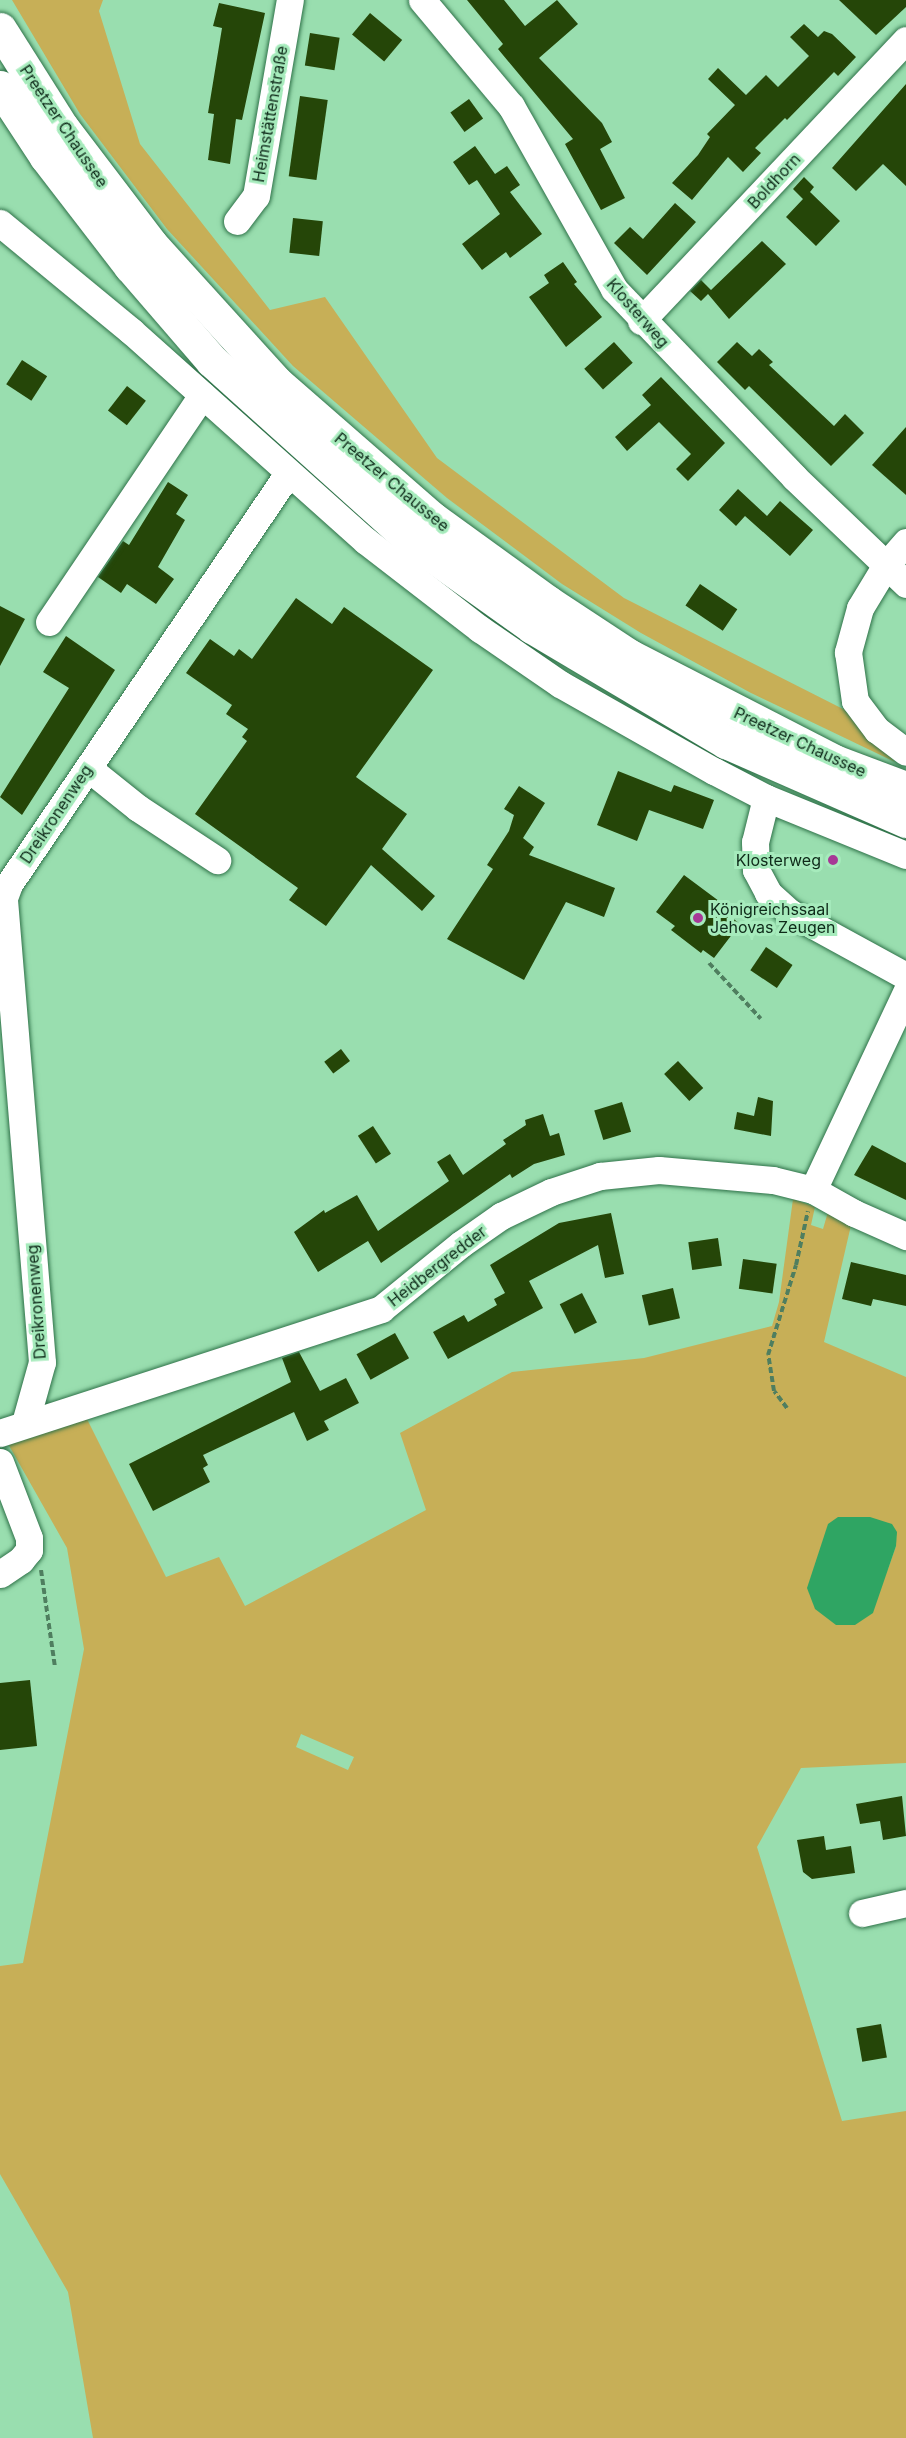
<!DOCTYPE html>
<meta charset="utf-8">
<style>
body{margin:0}
#map{position:relative;width:906px;height:2438px;overflow:hidden;background:#99deaf;font-family:Inter,sans-serif}
div>[style]{position:absolute}
.green>*{inset:0;background:#c7af57}
.water>*{inset:0;background:#2fa563}
.building>*{inset:0;background:#254608;transform-origin:0 0}
.path>*{height:4px;margin-top:-2px;transform-origin:0;background:repeating-linear-gradient(90deg,#4f7e5f 0 6px,transparent 0 9px)}
.roads{filter:drop-shadow(0 0 2px #2f7249) drop-shadow(0 0 2px #2f7249)}
.minor>*{height:27px;margin:-13.5px;padding:0 13.5px;transform-origin:13.5px;border-radius:13.5px;background:#fff}
.highway>*{height:33px;margin:-16.5px;padding:0 16.5px;transform-origin:16.5px;border-radius:16.5px;background:#fff}
.dots>*{width:16px;height:16px;translate:-50% -50%;box-sizing:border-box;border:3px solid #a6ebbc;border-radius:50%}
span{translate:-50% -50%;white-space:nowrap;text-align:center;line-height:1.15;-webkit-text-stroke:6px #a6ebbc;paint-order:stroke}
.street-label{font-size:16px;color:#0e2a19}
.poi-label{font-size:16px;color:#0e2a19}
.right{translate:-100% -50%;text-align:right}
.left{translate:0 -50%;text-align:left}
</style>
<div id="map">
<div class="green">
<div style="clip-path:polygon(12px 0,103px 0,99px 11px,140px 144px,270px 310px,325px 297px,437px 458px,624px 598px,845px 710px,895px 762px,751px 693px,641px 633px,562px 584px,447px 498px,293px 366px,167px 229px,80px 114px)"></div>
<div style="clip-path:polygon(evenodd,793px 1199px,815px 1207px,811px 1225px,823px 1229px,828px 1212px,852px 1221px,824px 1342px,906px 1377px,906px 1763px,801px 1768px,757px 1847px,842px 2121px,906px 2111px,906px 2438px,93px 2438px,68px 2292px,0 2174px,0 1966px,23px 1963px,84px 1649px,67px 1548px,7px 1442px,86px 1417px,166px 1577px,219px 1557px,245px 1606px,426px 1510px,400px 1433px,512px 1372px,644px 1358px,772px 1326px,779px 1302px,793px 1199px,838px 1517px,896px 1546px,888px 1569px,838px 1517px,793px 1199px,301px 1734px,354px 1757px,348px 1770px,296px 1747px,301px 1734px)"></div>
</div>
<div class="water">
<div style="clip-path:polygon(838px 1517px,870px 1517px,892px 1524px,897px 1532px,896px 1546px,873px 1613px,855px 1625px,836px 1625px,815px 1609px,807px 1588px,828px 1524px)"></div>
</div>
<div class="building">
<div style="clip-path:polygon(467px 0,504px 0,525px 26px,557px 0,578px 24px,539px 58px,602px 123px,612px 142px,600px 149px,625px 198px,601px 210px,565px 144px,573px 139px,498px 49px,503px 44px)"></div>
<div style="clip-path:polygon(839px 0,906px 0,906px 7px,876px 35px)"></div>
<div style="clip-path:polygon(219px 3px,265px 13px,242px 120px,236px 119px,230px 164px,208px 160px,214px 114px,208px 113px,222px 28px,213px 26px)"></div>
<div style="left:370px;top:13px;width:42px;height:28px;rotate:40deg"></div>
<div style="clip-path:polygon(804px 24px,818px 37px,824px 31px,832px 34px,856px 57px,838px 76px,834px 72px,787px 120px,785px 118px,755px 148px,761px 153px,743px 172px,728px 157px,692px 200px,672px 183px,698px 155px,710px 137px,707px 134px,735px 105px,708px 79px,718px 68px,746px 95px,766px 75px,778px 87px,809px 56px,790px 37px)"></div>
<div style="left:310px;top:33px;width:30px;height:33px;rotate:9deg"></div>
<div style="clip-path:polygon(906px 84px,906px 186px,883px 164px,856px 191px,832px 168px)"></div>
<div style="left:300px;top:96px;width:28px;height:81px;rotate:8deg"></div>
<div style="left:469px;top:99px;width:24px;height:23px;rotate:54deg"></div>
<div style="clip-path:polygon(475px 146px,495px 174px,507px 166px,520px 185px,510px 192px,542px 234px,510px 258px,506px 252px,482px 270px,462px 244px,500px 214px,477px 180px,469px 185px,453px 162px)"></div>
<div style="clip-path:polygon(804px 177px,814px 187px,810px 192px,840px 221px,816px 246px,786px 217px,803px 199px,793px 189px)"></div>
<div style="clip-path:polygon(675px 203px,696px 222px,647px 275px,614px 243px,630px 227px,643px 239px)"></div>
<div style="left:293px;top:218px;width:30px;height:35px;rotate:6deg"></div>
<div style="clip-path:polygon(762px 241px,786px 264px,729px 319px,708px 294px,701px 301px,690px 291px,701px 280px,711px 290px)"></div>
<div style="clip-path:polygon(563px 262px,577px 282px,574px 284px,602px 317px,566px 347px,529px 297px,549px 283px,544px 275px)"></div>
<div style="left:614px;top:342px;width:28px;height:40px;rotate:48deg"></div>
<div style="clip-path:polygon(737px 342px,752px 356px,759px 349px,773px 362px,769px 365px,834px 426px,845px 414px,864px 433px,831px 466px,749px 386px,745px 390px,717px 362px)"></div>
<div style="left:22px;top:360px;width:30px;height:29px;rotate:33deg"></div>
<div style="clip-path:polygon(661px 377px,725px 443px,688px 481px,676px 469px,691px 454px,659px 422px,627px 451px,615px 437px,651px 405px,642px 395px)"></div>
<div style="left:127px;top:386px;width:24px;height:31px;rotate:38deg"></div>
<div style="clip-path:polygon(906px 427px,906px 495px,872px 465px)"></div>
<div style="clip-path:polygon(168px 482px,188px 495px,176px 514px,185px 520px,158px 567px,174px 579px,156px 604px,127px 584px,121px 593px,98px 577px,123px 541px,129px 545px)"></div>
<div style="clip-path:polygon(738px 489px,767px 516px,780px 501px,813px 530px,790px 556px,745px 516px,736px 526px,719px 510px)"></div>
<div style="left:700px;top:584px;width:45px;height:26px;rotate:34deg"></div>
<div style="clip-path:polygon(296px 598px,332px 624px,344px 607px,433px 670px,356px 777px,407px 814px,382px 849px,435px 896px,422px 911px,371px 865px,326px 926px,289px 900px,298px 888px,195px 814px,247px 741px,242px 737px,248px 729px,226px 714px,232px 705px,186px 673px,210px 639px,234px 656px,239px 649px,252px 659px)"></div>
<div style="clip-path:polygon(0 606px,25px 619px,0 666px)"></div>
<div style="clip-path:polygon(66px 636px,115px 670px,22px 815px,0 797px,69px 688px,43px 672px)"></div>
<div style="clip-path:polygon(618px 771px,671px 792px,674px 785px,714px 800px,703px 829px,649px 810px,637px 841px,597px 825px)"></div>
<div style="clip-path:polygon(519px 786px,545px 803px,523px 838px,534px 847px,529px 855px,615px 888px,604px 917px,566px 902px,524px 980px,447px 939px,493px 869px,487px 865px,509px 831px,514px 815px,504px 809px)"></div>
<div style="clip-path:polygon(684px 875px,723px 904px,720px 908px,740px 924px,714px 958px,703px 950px,701px 953px,671px 930px,675px 926px,656px 912px)"></div>
<div style="left:766px;top:947px;width:32px;height:28px;rotate:34deg"></div>
<div style="left:341px;top:1049px;width:15px;height:21px;rotate:53deg"></div>
<div style="left:678px;top:1061px;width:37px;height:19px;rotate:47deg"></div>
<div style="clip-path:polygon(758px 1097px,773px 1101px,771px 1136px,734px 1129px,737px 1112px,754px 1116px)"></div>
<div style="left:622px;top:1102px;width:31px;height:29px;rotate:73deg"></div>
<div style="clip-path:polygon(543px 1114px,550px 1136px,559px 1133px,565px 1155px,534px 1164px,512px 1178px,510px 1174px,381px 1263px,368px 1241px,318px 1272px,294px 1232px,324px 1210px,325px 1213px,357px 1195px,378px 1231px,449px 1181px,437px 1162px,450px 1154px,463px 1175px,506px 1144px,503px 1140px,526px 1125px,525px 1120px)"></div>
<div style="left:373px;top:1126px;width:33px;height:18px;rotate:57deg"></div>
<div style="clip-path:polygon(872px 1145px,906px 1163px,906px 1200px,854px 1175px)"></div>
<div style="clip-path:polygon(611px 1213px,624px 1274px,605px 1278px,598px 1245px,529px 1281px,543px 1308px,448px 1359px,433px 1332px,464px 1315px,468px 1322px,497px 1305px,494px 1299px,505px 1293px,490px 1265px,559px 1223px)"></div>
<div style="left:718px;top:1238px;width:28px;height:30px;rotate:82deg"></div>
<div style="left:743px;top:1259px;width:34px;height:30px;rotate:8deg"></div>
<div style="clip-path:polygon(851px 1262px,906px 1275px,906px 1306px,873px 1299px,871px 1306px,842px 1299px)"></div>
<div style="left:673px;top:1288px;width:31px;height:32px;rotate:77deg"></div>
<div style="left:582px;top:1293px;width:33px;height:25px;rotate:63deg"></div>
<div style="left:395px;top:1333px;width:29px;height:44px;rotate:61deg"></div>
<div style="clip-path:polygon(299px 1352px,320px 1391px,346px 1378px,359px 1403px,324px 1421px,329px 1430px,307px 1441px,294px 1412px,203px 1455px,208px 1465px,203px 1468px,210px 1482px,153px 1511px,129px 1464px,291px 1382px,282px 1358px)"></div>
<div style="clip-path:polygon(30px 1680px,37px 1746px,0 1750px,0 1683px)"></div>
<div style="clip-path:polygon(902px 1796px,906px 1836px,883px 1840px,880px 1821px,860px 1824px,856px 1804px)"></div>
<div style="clip-path:polygon(824px 1836px,826px 1850px,851px 1846px,855px 1873px,812px 1879px,803px 1872px,797px 1840px)"></div>
<div style="left:881px;top:2024px;width:34px;height:25px;rotate:80deg"></div>
</div>
<div class="path">
<div style="left:709px;top:963px;width:76px;rotate:47.1deg"></div>
<div style="left:787px;top:1408px;width:21px;rotate:-127deg"></div>
<div style="left:774px;top:1391px;width:36px;rotate:-99deg"></div>
<div style="left:768px;top:1355px;width:94px;rotate:-72.7deg"></div>
<div style="left:796px;top:1265px;width:55px;rotate:-77.5deg"></div>
<div style="left:41px;top:1570px;width:98px;rotate:81.8deg"></div>
</div>
<div class="roads">
<div class="minor">
<div style="left:422px;top:0;width:138px;rotate:50deg"></div>
<div style="left:511px;top:106px;width:210px;rotate:60.6deg"></div>
<div style="left:614px;top:289px;width:260px;rotate:46.2deg"></div>
<div style="left:794px;top:477px;width:155px;rotate:43.7deg"></div>
<div style="left:237px;top:221px;width:31px;rotate:-53deg"></div>
<div style="left:256px;top:196px;width:199px;rotate:-80.2deg"></div>
<div style="left:0;top:223px;width:170px;rotate:39.5deg"></div>
<div style="left:131px;top:331px;width:315px;rotate:41.8deg"></div>
<div style="left:366px;top:541px;width:144px;rotate:37.7deg"></div>
<div style="left:480px;top:629px;width:97px;rotate:34.5deg"></div>
<div style="left:560px;top:684px;width:177px;rotate:29.5deg"></div>
<div style="left:714px;top:771px;width:59px;rotate:27.4deg"></div>
<div style="left:766px;top:798px;width:151px;rotate:22.2deg"></div>
<div style="left:641px;top:321px;width:386px;rotate:-46.7deg"></div>
<div style="left:906px;top:542px;width:30px;rotate:131deg"></div>
<div style="left:886px;top:565px;width:50px;rotate:121.2deg"></div>
<div style="left:860px;top:608px;width:46px;rotate:105.3deg"></div>
<div style="left:848px;top:652px;width:49px;rotate:81.9deg"></div>
<div style="left:855px;top:701px;width:36px;rotate:53deg"></div>
<div style="left:877px;top:730px;width:36px;rotate:37deg"></div>
<div style="left:49px;top:622px;width:274px;rotate:-56deg"></div>
<div style="left:88px;top:768px;width:64px;rotate:38.7deg"></div>
<div style="left:138px;top:808px;width:95px;rotate:33.4deg"></div>
<div style="left:766px;top:798px;width:45px;rotate:104deg"></div>
<div style="left:755px;top:842px;width:28px;rotate:88deg"></div>
<div style="left:756px;top:870px;width:26px;rotate:62deg"></div>
<div style="left:768px;top:893px;width:28px;rotate:42deg"></div>
<div style="left:789px;top:912px;width:133px;rotate:28.7deg"></div>
<div style="left:813px;top:1190px;width:219px;rotate:-64.8deg"></div>
<div style="left:25px;top:1423px;width:63px;rotate:-74.4deg"></div>
<div style="left:42px;top:1362px;width:466px;rotate:-94.7deg"></div>
<div style="left:4px;top:898px;width:15px;rotate:-70deg"></div>
<div style="left:9px;top:884px;width:496px;rotate:-55.8deg"></div>
<div style="left:0;top:1433px;width:401px;rotate:-18deg"></div>
<div style="left:381px;top:1309px;width:103px;rotate:-39.1deg"></div>
<div style="left:461px;top:1244px;width:49px;rotate:-35deg"></div>
<div style="left:501px;top:1216px;width:55px;rotate:-25.6deg"></div>
<div style="left:551px;top:1192px;width:52px;rotate:-18.1deg"></div>
<div style="left:600px;top:1176px;width:59px;rotate:-5.8deg"></div>
<div style="left:659px;top:1170px;width:114px;rotate:5deg"></div>
<div style="left:773px;top:1180px;width:41px;rotate:14deg"></div>
<div style="left:813px;top:1190px;width:47px;rotate:29.3deg"></div>
<div style="left:854px;top:1213px;width:57px;rotate:23.9deg"></div>
<div style="left:0;top:1462px;width:81px;rotate:69.1deg"></div>
<div style="left:29px;top:1538px;width:12px;rotate:90deg"></div>
<div style="left:29px;top:1550px;width:13px;rotate:129deg"></div>
<div style="left:21px;top:1560px;width:25px;rotate:146deg"></div>
<div style="left:862px;top:1913px;width:45px;rotate:-12.8deg"></div>
</div>
<div class="highway">
<div style="left:0;top:29px;width:116px;rotate:57.7deg"></div>
<div style="left:62px;top:127px;width:147px;rotate:52.7deg"></div>
<div style="left:151px;top:244px;width:186px;rotate:47.8deg"></div>
<div style="left:276px;top:382px;width:207px;rotate:41.1deg"></div>
<div style="left:432px;top:518px;width:143px;rotate:35.9deg"></div>
<div style="left:548px;top:602px;width:98px;rotate:33.4deg"></div>
<div style="left:630px;top:656px;width:229px;rotate:27.2deg"></div>
<div style="left:834px;top:761px;width:77px;rotate:20.6deg"></div>
<div style="left:0;top:87px;width:84px;rotate:56.7deg"></div>
<div style="left:46px;top:157px;width:138px;rotate:52.4deg"></div>
<div style="left:130px;top:266px;width:125px;rotate:49.2deg"></div>
<div style="left:212px;top:361px;width:270px;rotate:42deg"></div>
<div style="left:413px;top:542px;width:146px;rotate:35.5deg"></div>
<div style="left:532px;top:627px;width:226px;rotate:30.7deg"></div>
<div style="left:726px;top:742px;width:197px;rotate:23.7deg"></div>
</div>
</div>
<div class="dots">
<div style="left:833px;top:860px;background:#a73896"></div>
<div style="left:698px;top:918px;background:#a73896"></div>
</div>
<div class="street-label">
<span style="left:270px;top:114px;rotate:-80deg">Heimstättenstraße</span>
<span style="left:64px;top:126px;rotate:56deg">Preetzer Chaussee</span>
<span style="left:774px;top:181px;rotate:-47deg">Boldhorn</span>
<span style="left:638px;top:313px;rotate:49deg">Klosterweg</span>
<span style="left:392px;top:482px;rotate:40deg">Preetzer Chaussee</span>
<span style="left:800px;top:742px;rotate:25deg">Preetzer Chaussee</span>
<span style="left:56px;top:814px;rotate:-56deg">Dreikronenweg</span>
<span style="left:437px;top:1266px;rotate:-38deg">Heidbergredder</span>
<span style="left:36px;top:1302px;rotate:-94deg">Dreikronenweg</span>
</div>
<div class="poi-label">
<span class="right" style="left:821px;top:860px">Klosterweg</span>
<span class="left" style="left:710px;top:918px">Königreichssaal<br>Jehovas Zeugen</span>
</div>
</div>
